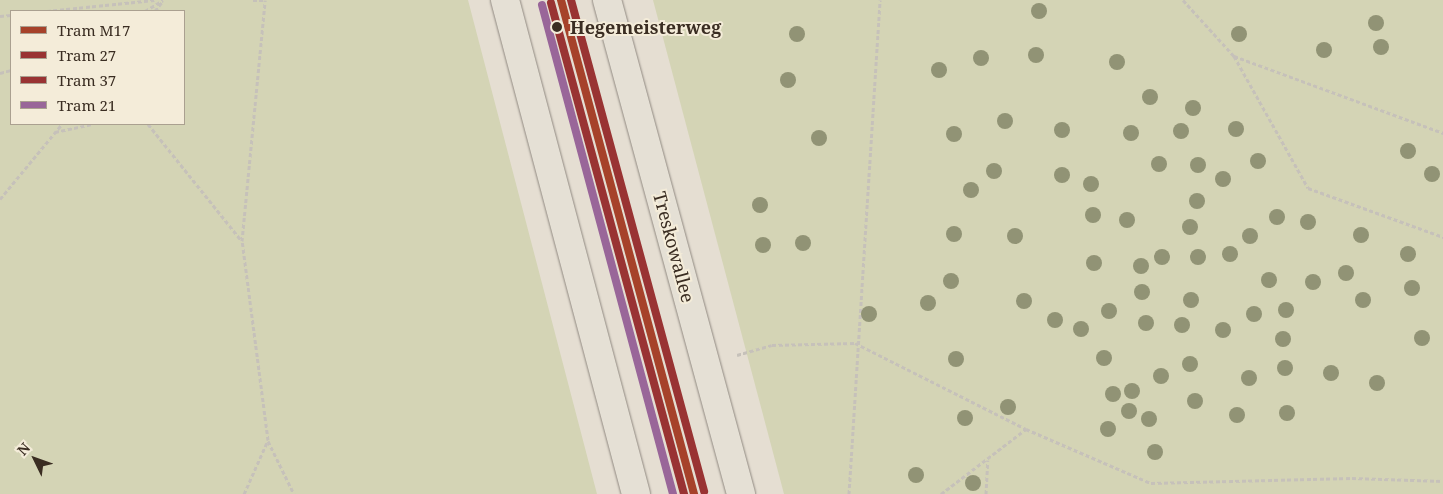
<!DOCTYPE html>
<style>
body{margin:0}
#map{position:relative;width:1443px;height:494px;overflow:hidden;background:#e5ded2;font-family:"Noto Serif",serif}
div>[style]{position:absolute}
.green>*{inset:0;background:#d4d4b5}
.path>*{height:3px;margin-top:-1.5px;transform-origin:0;background:repeating-linear-gradient(90deg,#c6c1ba 0 4px,transparent 0 6.5px)}
.roads{filter:drop-shadow(0 0 1px #908981) drop-shadow(0 0 1px #908981)}
.major>*{height:28px;margin:-14px;padding:0 14px;transform-origin:14px;border-radius:14px;background:#e5e0d5}
.tram-1>*{height:8px;margin:-4px;padding:0 4px;transform-origin:4px;border-radius:4px;background:#a6422a}
.tram-2>*{height:8px;margin:-4px;padding:0 4px;transform-origin:4px;border-radius:4px;background:#933}
.tram-3>*{height:8px;margin:-4px;padding:0 4px;transform-origin:4px;border-radius:4px;background:#933}
.tram-4>*{height:8px;margin:-4px;padding:0 4px;transform-origin:4px;border-radius:4px;background:#969}
.trees>*{width:16px;height:16px;margin:-8px;border-radius:50%;background:#919375}
.dots>*{width:14px;height:14px;translate:-50% -50%;box-sizing:border-box;border:2px solid #f4ecd9;border-radius:50%}
span{translate:-50% -50%;white-space:nowrap;text-align:center;line-height:1.15;-webkit-text-stroke:4px #f4ecd9;paint-order:stroke}
.stop-label{font-size:18px;color:#3a2d22;font-weight:700}
.left{translate:0 -50%;text-align:left}
.street-label{font-size:18px;color:#3a2d22}
.legend{position:absolute;left:10px;top:10px;width:175px;height:115px;box-sizing:border-box;background:#f4ecd9;border:1px solid #aaa090;margin:0;padding:6px 9px;list-style:none;font-size:15px;color:#3a2d22}
.legend li{display:flex;align-items:center;gap:10px;height:25px}
.legend b{width:25px;border:1px solid #aaa090}
.north{position:absolute;left:10px;top:434px;width:50px;height:50px;-webkit-text-stroke:4px #f4ecd9;paint-order:stroke;rotate:312deg;font-size:14px;font-weight:700;line-height:20px;text-align:center;color:#3a2d22}
.north::after{content:'';display:block;margin:auto;width:18px;height:22px;background:#3a2d22;clip-path:polygon(50% 0,100% 100%,50% 72%,0 100%)}
</style>
<div id="map">
<div class="green">
<div style="clip-path:polygon(evenodd,0 0,468px 0,597px 494px,0 494px,0 0,184px 11px,184px 124px,11px 124px,11px 11px,184px 11px)"></div>
<div style="clip-path:polygon(653px 0,1443px 0,1443px 494px,784px 494px)"></div>
</div>
<div class="path">
<div style="left:253px;top:0;width:12px"></div>
<div style="left:1183px;top:0;width:76px;rotate:47.7deg"></div>
<div style="left:1234px;top:56px;width:223px;rotate:20.2deg"></div>
<div style="left:47px;top:11px;width:108px;rotate:-5.9deg"></div>
<div style="left:145px;top:11px;width:21px;rotate:-31deg"></div>
<div style="left:155px;top:11px;width:11px;rotate:-52deg"></div>
<div style="left:0;top:16px;width:11px;rotate:-5deg"></div>
<div style="left:1234px;top:56px;width:151px;rotate:60.7deg"></div>
<div style="left:1308px;top:188px;width:144px;rotate:19.9deg"></div>
<div style="left:0;top:73px;width:11px;rotate:-15deg"></div>
<div style="left:148px;top:124px;width:149px;rotate:51.3deg"></div>
<div style="left:55px;top:132px;width:38px;rotate:-12deg"></div>
<div style="left:0;top:199px;width:97px;rotate:-50.4deg"></div>
<div style="left:737px;top:355px;width:36px;rotate:-16deg"></div>
<div style="left:772px;top:345px;width:83px;rotate:-1.4deg"></div>
<div style="left:855px;top:343px;width:191px;rotate:26.7deg"></div>
<div style="left:1026px;top:429px;width:136px;rotate:23.4deg"></div>
<div style="left:1151px;top:483px;width:201px;rotate:-1.4deg"></div>
<div style="left:1352px;top:478px;width:91px;rotate:1.9deg"></div>
<div style="left:268px;top:441px;width:59px;rotate:63.9deg"></div>
<div style="left:244px;top:494px;width:59px;rotate:-66deg"></div>
<div style="left:268px;top:440px;width:201px;rotate:-97.4deg"></div>
<div style="left:242px;top:241px;width:242px;rotate:-84.5deg"></div>
<div style="left:849px;top:494px;width:495px;rotate:-86.4deg"></div>
<div style="left:941px;top:494px;width:107px;rotate:-37.4deg"></div>
<div style="left:986px;top:494px;width:34px;rotate:-87deg"></div>
</div>
<div class="roads">
<div class="major">
<div style="left:505px;top:0;width:511px;rotate:75.15deg"></div>
<div style="left:607px;top:0;width:512px;rotate:74.82deg"></div>
</div>
</div>
<div class="tram-1">
<div style="left:561px;top:0;width:512px;rotate:74.93deg"></div>
</div>
<div class="tram-2">
<div style="left:551px;top:3px;width:509px;rotate:74.84deg"></div>
</div>
<div class="tram-3">
<div style="left:571px;top:0;width:509px;rotate:74.84deg"></div>
</div>
<div class="tram-4">
<div style="left:542px;top:5px;width:506px;rotate:75deg"></div>
</div>
<div class="trees">
<div style="left:1039px;top:11px"></div>
<div style="left:1376px;top:23px"></div>
<div style="left:797px;top:34px"></div>
<div style="left:1239px;top:34px"></div>
<div style="left:1381px;top:47px"></div>
<div style="left:1324px;top:50px"></div>
<div style="left:1036px;top:55px"></div>
<div style="left:981px;top:58px"></div>
<div style="left:1117px;top:62px"></div>
<div style="left:939px;top:70px"></div>
<div style="left:788px;top:80px"></div>
<div style="left:1150px;top:97px"></div>
<div style="left:1193px;top:108px"></div>
<div style="left:1005px;top:121px"></div>
<div style="left:1236px;top:129px"></div>
<div style="left:1062px;top:130px"></div>
<div style="left:1181px;top:131px"></div>
<div style="left:1131px;top:133px"></div>
<div style="left:954px;top:134px"></div>
<div style="left:819px;top:138px"></div>
<div style="left:1408px;top:151px"></div>
<div style="left:1258px;top:161px"></div>
<div style="left:1159px;top:164px"></div>
<div style="left:1198px;top:165px"></div>
<div style="left:994px;top:171px"></div>
<div style="left:1432px;top:174px"></div>
<div style="left:1062px;top:175px"></div>
<div style="left:1223px;top:179px"></div>
<div style="left:1091px;top:184px"></div>
<div style="left:971px;top:190px"></div>
<div style="left:1197px;top:201px"></div>
<div style="left:760px;top:205px"></div>
<div style="left:1093px;top:215px"></div>
<div style="left:1277px;top:217px"></div>
<div style="left:1127px;top:220px"></div>
<div style="left:1308px;top:222px"></div>
<div style="left:1190px;top:227px"></div>
<div style="left:954px;top:234px"></div>
<div style="left:1361px;top:235px"></div>
<div style="left:1015px;top:236px"></div>
<div style="left:1250px;top:236px"></div>
<div style="left:803px;top:243px"></div>
<div style="left:763px;top:245px"></div>
<div style="left:1230px;top:254px"></div>
<div style="left:1408px;top:254px"></div>
<div style="left:1162px;top:257px"></div>
<div style="left:1198px;top:257px"></div>
<div style="left:1094px;top:263px"></div>
<div style="left:1141px;top:266px"></div>
<div style="left:1346px;top:273px"></div>
<div style="left:1269px;top:280px"></div>
<div style="left:951px;top:281px"></div>
<div style="left:1313px;top:282px"></div>
<div style="left:1412px;top:288px"></div>
<div style="left:1142px;top:292px"></div>
<div style="left:1191px;top:300px"></div>
<div style="left:1363px;top:300px"></div>
<div style="left:1024px;top:301px"></div>
<div style="left:928px;top:303px"></div>
<div style="left:1286px;top:310px"></div>
<div style="left:1109px;top:311px"></div>
<div style="left:869px;top:314px"></div>
<div style="left:1254px;top:314px"></div>
<div style="left:1055px;top:320px"></div>
<div style="left:1146px;top:323px"></div>
<div style="left:1182px;top:325px"></div>
<div style="left:1081px;top:329px"></div>
<div style="left:1223px;top:330px"></div>
<div style="left:1422px;top:338px"></div>
<div style="left:1283px;top:339px"></div>
<div style="left:1104px;top:358px"></div>
<div style="left:956px;top:359px"></div>
<div style="left:1190px;top:364px"></div>
<div style="left:1285px;top:368px"></div>
<div style="left:1331px;top:373px"></div>
<div style="left:1161px;top:376px"></div>
<div style="left:1249px;top:378px"></div>
<div style="left:1377px;top:383px"></div>
<div style="left:1132px;top:391px"></div>
<div style="left:1113px;top:394px"></div>
<div style="left:1195px;top:401px"></div>
<div style="left:1008px;top:407px"></div>
<div style="left:1129px;top:411px"></div>
<div style="left:1287px;top:413px"></div>
<div style="left:1237px;top:415px"></div>
<div style="left:965px;top:418px"></div>
<div style="left:1149px;top:419px"></div>
<div style="left:1108px;top:429px"></div>
<div style="left:1155px;top:452px"></div>
<div style="left:916px;top:475px"></div>
<div style="left:973px;top:483px"></div>
</div>
<div class="dots">
<div style="left:557px;top:27px;background:#3a2d22"></div>
</div>
<div class="stop-label">
<span class="left" style="left:570px;top:27px">Hegemeisterweg</span>
</div>
<div class="street-label">
<span style="left:674px;top:247px;rotate:75deg">Treskowallee</span>
</div>
<ul class="legend">
<li><b style="height:6px;background:#a6422a"></b>Tram M17</li>
<li><b style="height:6px;background:#933"></b>Tram 27</li>
<li><b style="height:6px;background:#933"></b>Tram 37</li>
<li><b style="height:6px;background:#969"></b>Tram 21</li>
</ul>
<div class="north">N</div>
</div>
